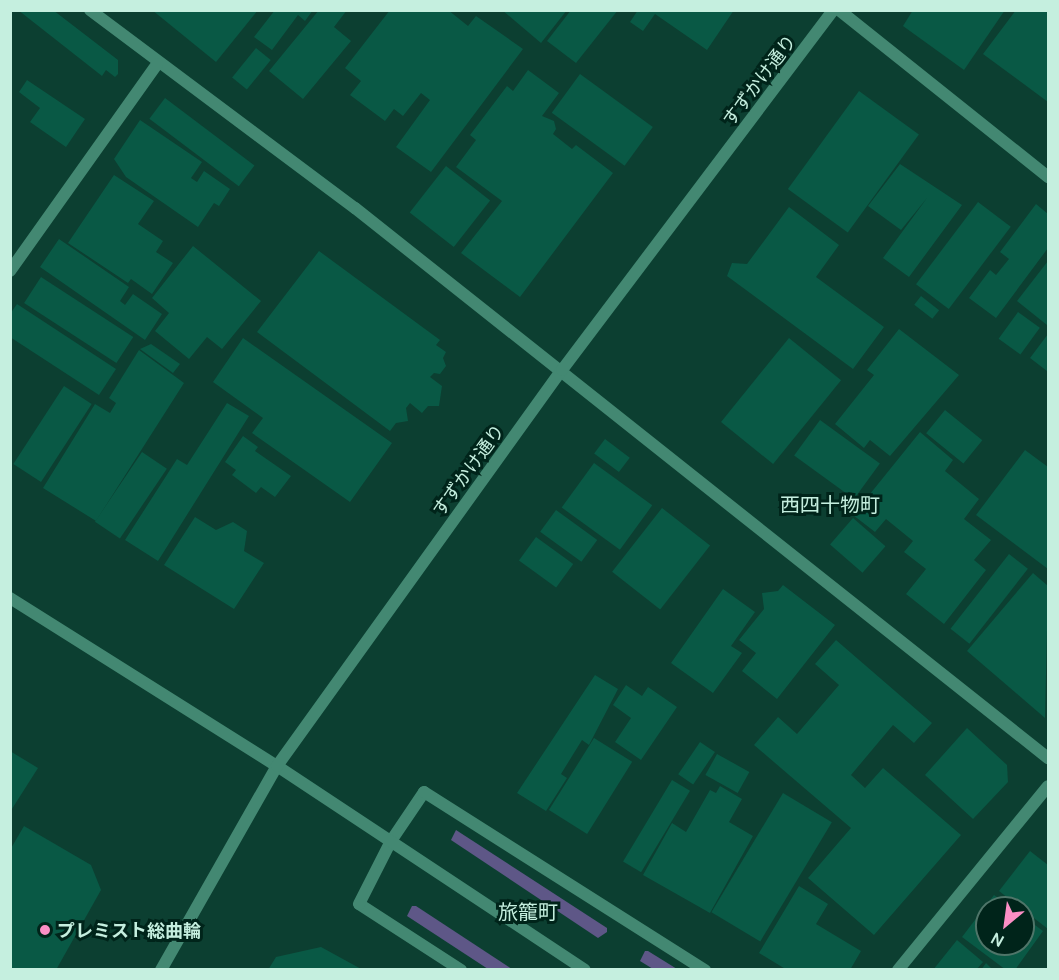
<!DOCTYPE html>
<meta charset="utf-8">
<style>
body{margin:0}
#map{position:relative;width:1059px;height:980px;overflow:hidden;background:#0c3f31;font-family:Manrope,"Noto Sans JP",sans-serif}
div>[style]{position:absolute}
.green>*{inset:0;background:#5e5787}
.building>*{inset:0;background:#095945;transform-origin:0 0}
.minor>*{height:12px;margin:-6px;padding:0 6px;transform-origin:6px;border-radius:6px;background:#438872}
.tertiary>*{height:12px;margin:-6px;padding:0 6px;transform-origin:6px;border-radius:6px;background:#438872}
.dots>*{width:16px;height:16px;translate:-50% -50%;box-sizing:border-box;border:3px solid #00241a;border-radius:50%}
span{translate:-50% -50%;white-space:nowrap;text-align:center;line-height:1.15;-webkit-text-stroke:6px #00241a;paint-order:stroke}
.street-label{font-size:18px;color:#c5efdf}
.poi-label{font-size:18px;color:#c5efdf;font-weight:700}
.left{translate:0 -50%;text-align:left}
.neighbourhood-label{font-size:20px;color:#c5efdf}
.frame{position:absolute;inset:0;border:12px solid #c5efdf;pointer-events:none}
.north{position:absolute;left:975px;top:896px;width:60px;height:60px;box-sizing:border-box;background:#00241a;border:2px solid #4f7569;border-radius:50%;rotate:209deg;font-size:16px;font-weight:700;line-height:24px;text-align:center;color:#c5efdf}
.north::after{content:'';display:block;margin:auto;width:21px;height:27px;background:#fb8fc5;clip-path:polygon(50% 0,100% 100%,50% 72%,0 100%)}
</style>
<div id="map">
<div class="green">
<div style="clip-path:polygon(456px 830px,607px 928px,607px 932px,598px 938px,451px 840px)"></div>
<div style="clip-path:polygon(412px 906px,416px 906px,512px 969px,488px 969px,407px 916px)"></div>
<div style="clip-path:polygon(645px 951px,648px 951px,677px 969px,653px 969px,640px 961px)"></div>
</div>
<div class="building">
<div style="clip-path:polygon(18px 10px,53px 10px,118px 60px,118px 74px,115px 77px,106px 70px,102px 76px)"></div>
<div style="clip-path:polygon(152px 10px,258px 10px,216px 62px)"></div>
<div style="clip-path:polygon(275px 10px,313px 10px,305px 21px,298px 15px,272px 50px,254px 37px)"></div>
<div style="clip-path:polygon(319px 10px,347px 10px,334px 27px,351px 41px,303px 99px,269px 71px)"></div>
<div style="clip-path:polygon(390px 10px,448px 10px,468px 26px,476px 16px,523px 49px,431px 172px,396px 147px,430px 100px,421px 93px,403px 116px,394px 109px,385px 121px,350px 95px,361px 81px,345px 68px)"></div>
<div style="clip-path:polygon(502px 10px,567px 10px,541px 43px)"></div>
<div style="clip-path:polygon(571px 10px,618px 10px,576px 63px,547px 41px)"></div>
<div style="clip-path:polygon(638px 10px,734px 10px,707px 50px,655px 14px,643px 31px,630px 22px)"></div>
<div style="clip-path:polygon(913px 10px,1005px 10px,964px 70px,903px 26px)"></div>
<div style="clip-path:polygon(1016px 10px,1048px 10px,1048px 102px,983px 54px)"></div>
<div style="left:256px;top:48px;width:19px;height:38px;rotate:39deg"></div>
<div style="clip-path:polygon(528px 70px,559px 93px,542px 116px,554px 121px,556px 129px,553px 134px,572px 149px,576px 145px,613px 173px,520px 297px,461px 253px,502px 201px,456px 167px,476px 140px,470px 135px,507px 86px,513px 91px)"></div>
<div style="left:580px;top:74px;width:90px;height:48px;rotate:36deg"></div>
<div style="clip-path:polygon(27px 80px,85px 119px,66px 147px,30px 122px,40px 108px,19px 92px)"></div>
<div style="left:859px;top:91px;width:74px;height:121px;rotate:36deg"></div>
<div style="left:165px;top:98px;width:112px;height:26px;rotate:37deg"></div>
<div style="clip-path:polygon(140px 120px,202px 162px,191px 178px,197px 182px,204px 171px,230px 189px,219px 206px,214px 203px,198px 227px,126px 177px,114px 159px)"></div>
<div style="clip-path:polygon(900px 164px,962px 205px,909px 277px,883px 258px,927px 198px,901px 230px,868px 206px)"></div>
<div style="left:446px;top:166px;width:56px;height:59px;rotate:38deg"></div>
<div style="clip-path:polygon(114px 175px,154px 201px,138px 224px,163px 241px,156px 252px,173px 263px,152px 294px,131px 279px,128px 283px,68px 243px)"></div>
<div style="left:978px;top:202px;width:41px;height:103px;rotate:37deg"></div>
<div style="clip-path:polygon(1036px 204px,1048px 214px,1048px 248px,996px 318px,969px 298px,990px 270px,996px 275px,1009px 259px,1000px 252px)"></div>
<div style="clip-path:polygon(789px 207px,839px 245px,816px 277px,884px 327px,853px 369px,727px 276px,732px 263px,747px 264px)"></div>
<div style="clip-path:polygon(59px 239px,129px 287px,120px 301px,125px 305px,133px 294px,162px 314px,145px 340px,40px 267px)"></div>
<div style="clip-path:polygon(193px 246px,261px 301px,222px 349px,207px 337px,189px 359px,155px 331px,169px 313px,152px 298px)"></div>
<div style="clip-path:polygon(319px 251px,440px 340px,436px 345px,446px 352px,443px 358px,446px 366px,440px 374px,434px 373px,430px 377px,442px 386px,439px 406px,428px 406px,422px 413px,410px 403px,406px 408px,408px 421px,396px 423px,390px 431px,257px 332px)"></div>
<div style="clip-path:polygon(1048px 261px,1048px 323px,1047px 325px,1017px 301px)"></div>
<div style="left:41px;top:277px;width:110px;height:31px;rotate:33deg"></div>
<div style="left:921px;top:296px;width:23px;height:11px;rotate:38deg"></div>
<div style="clip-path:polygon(17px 304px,116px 369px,99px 395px,10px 337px,10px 314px)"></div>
<div style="left:1018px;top:312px;width:27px;height:33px;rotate:36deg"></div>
<div style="clip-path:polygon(899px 329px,959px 375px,890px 456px,870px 440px,864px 448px,835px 424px,874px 375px,867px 370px)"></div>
<div style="clip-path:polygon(1048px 334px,1048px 369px,1047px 371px,1030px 358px)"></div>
<div style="clip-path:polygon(243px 338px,392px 443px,350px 502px,252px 433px,263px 418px,213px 382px)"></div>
<div style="left:789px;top:338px;width:67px;height:108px;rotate:39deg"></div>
<div style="clip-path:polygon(151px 344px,180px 364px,173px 373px,140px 349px)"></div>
<div style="clip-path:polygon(139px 350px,184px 383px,96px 521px,43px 488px,95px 404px,110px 413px,116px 403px,109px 398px)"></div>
<div style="left:64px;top:386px;width:33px;height:93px;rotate:33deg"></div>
<div style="clip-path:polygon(227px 403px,249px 416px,158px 561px,125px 540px,177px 459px,187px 465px)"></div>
<div style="left:945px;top:410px;width:48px;height:30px;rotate:39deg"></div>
<div style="left:820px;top:420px;width:74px;height:44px;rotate:36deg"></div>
<div style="clip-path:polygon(920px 432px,953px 460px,945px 471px,979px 499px,964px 519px,991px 540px,974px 560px,986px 570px,944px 624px,906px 594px,926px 569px,904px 552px,913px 541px,886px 519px,875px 532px,853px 515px)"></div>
<div style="clip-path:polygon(243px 436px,258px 447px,255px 451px,291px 476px,275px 497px,261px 487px,256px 493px,232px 475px,236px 470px,225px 462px)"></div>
<div style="left:605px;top:439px;width:31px;height:18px;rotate:37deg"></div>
<div style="clip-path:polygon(1025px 450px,1048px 467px,1048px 569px,976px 515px)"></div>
<div style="left:142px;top:452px;width:30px;height:84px;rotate:34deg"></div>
<div style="left:594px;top:463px;width:72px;height:55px;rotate:36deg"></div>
<div style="left:662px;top:508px;width:61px;height:81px;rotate:38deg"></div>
<div style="left:556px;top:510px;width:51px;height:27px;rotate:36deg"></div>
<div style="clip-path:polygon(195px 517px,216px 530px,233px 522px,247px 531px,244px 551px,264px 563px,234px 609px,164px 565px)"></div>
<div style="left:853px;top:518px;width:43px;height:35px;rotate:41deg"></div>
<div style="left:536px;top:537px;width:46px;height:29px;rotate:36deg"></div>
<div style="left:1009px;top:554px;width:24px;height:95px;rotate:38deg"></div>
<div style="clip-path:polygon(1033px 573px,1048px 586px,1045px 718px,967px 651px)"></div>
<div style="clip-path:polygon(783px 585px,835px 625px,777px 699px,742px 671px,756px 653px,739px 640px,764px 609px,762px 593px,778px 591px)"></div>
<div style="clip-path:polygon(723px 589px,755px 612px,731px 646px,742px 653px,713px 693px,671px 663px)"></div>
<div style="clip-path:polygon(836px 640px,932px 723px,914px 743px,893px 725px,851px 775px,865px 788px,883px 768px,961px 835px,874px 935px,808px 878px,851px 828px,754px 745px,778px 717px,797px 734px,839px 685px,815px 664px)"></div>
<div style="clip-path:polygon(595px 675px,618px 689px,589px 745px,582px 740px,561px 774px,567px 778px,546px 811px,517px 793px)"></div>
<div style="clip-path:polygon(626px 685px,642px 696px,648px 687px,677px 707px,641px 760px,615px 742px,631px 718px,613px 705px)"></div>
<div style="clip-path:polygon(967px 728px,1007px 765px,1008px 782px,973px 819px,925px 775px)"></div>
<div style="left:594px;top:738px;width:45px;height:85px;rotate:32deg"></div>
<div style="left:700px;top:742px;width:18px;height:39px;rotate:34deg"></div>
<div style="clip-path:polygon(10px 751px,38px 768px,10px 812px)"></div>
<div style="left:717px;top:754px;width:37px;height:24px;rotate:29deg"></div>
<div style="left:672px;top:780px;width:21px;height:95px;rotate:31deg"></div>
<div style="clip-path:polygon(720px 786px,742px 799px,729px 822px,753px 836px,710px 913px,643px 875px,672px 823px,686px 832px,710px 790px,716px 793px)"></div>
<div style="left:783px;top:793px;width:57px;height:139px;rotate:31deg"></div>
<div style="clip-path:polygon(24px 826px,91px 865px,101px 890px,56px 970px,10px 970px,10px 850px)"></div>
<div style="clip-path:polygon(1030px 851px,1048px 865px,1048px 929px,999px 891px)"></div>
<div style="clip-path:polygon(799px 886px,828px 904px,816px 924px,861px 951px,850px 970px,787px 970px,759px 953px)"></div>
<div style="clip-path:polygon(994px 895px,1012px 908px,987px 908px,987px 944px,1023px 944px,1023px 916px,1043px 931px,1015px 970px,1006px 970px,962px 937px)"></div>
<div style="clip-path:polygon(957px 940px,983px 962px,976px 970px,933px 970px)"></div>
<div style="clip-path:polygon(321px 947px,363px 970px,268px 970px,276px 957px)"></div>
<div style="clip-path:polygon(986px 963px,993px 970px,981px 970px)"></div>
</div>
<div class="minor">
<div style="left:90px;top:10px;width:331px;rotate:36.8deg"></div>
<div style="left:355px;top:208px;width:885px;rotate:38.44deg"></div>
<div style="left:839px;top:10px;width:268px;rotate:38.6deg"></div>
<div style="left:10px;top:271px;width:254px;rotate:-54.6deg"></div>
<div style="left:461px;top:970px;width:121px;rotate:-147.1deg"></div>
<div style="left:359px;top:904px;width:71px;rotate:-63.1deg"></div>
<div style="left:391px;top:841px;width:59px;rotate:-56deg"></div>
<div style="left:424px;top:792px;width:333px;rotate:32.4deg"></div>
<div style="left:898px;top:970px;width:237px;rotate:-50.8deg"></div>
</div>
<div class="tertiary">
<div style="left:10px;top:598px;width:315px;rotate:32.2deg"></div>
<div style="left:277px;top:766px;width:369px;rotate:33.5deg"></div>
<div style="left:161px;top:970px;width:235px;rotate:-60.4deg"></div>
<div style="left:277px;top:766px;width:488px;rotate:-54.3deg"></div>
<div style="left:562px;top:370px;width:451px;rotate:-53deg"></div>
</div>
<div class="dots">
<div style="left:45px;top:930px;background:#fb8fc5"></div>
</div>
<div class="street-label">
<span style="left:759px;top:80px;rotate:-53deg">すずかけ通り</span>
<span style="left:468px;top:470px;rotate:-54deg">すずかけ通り</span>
</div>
<div class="poi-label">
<span class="left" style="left:57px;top:930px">プレミスト総曲輪</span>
</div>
<div class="neighbourhood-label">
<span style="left:830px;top:504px">西四十物町</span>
<span style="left:528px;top:911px">旅籠町</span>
</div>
<div class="frame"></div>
<div class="north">N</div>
</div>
